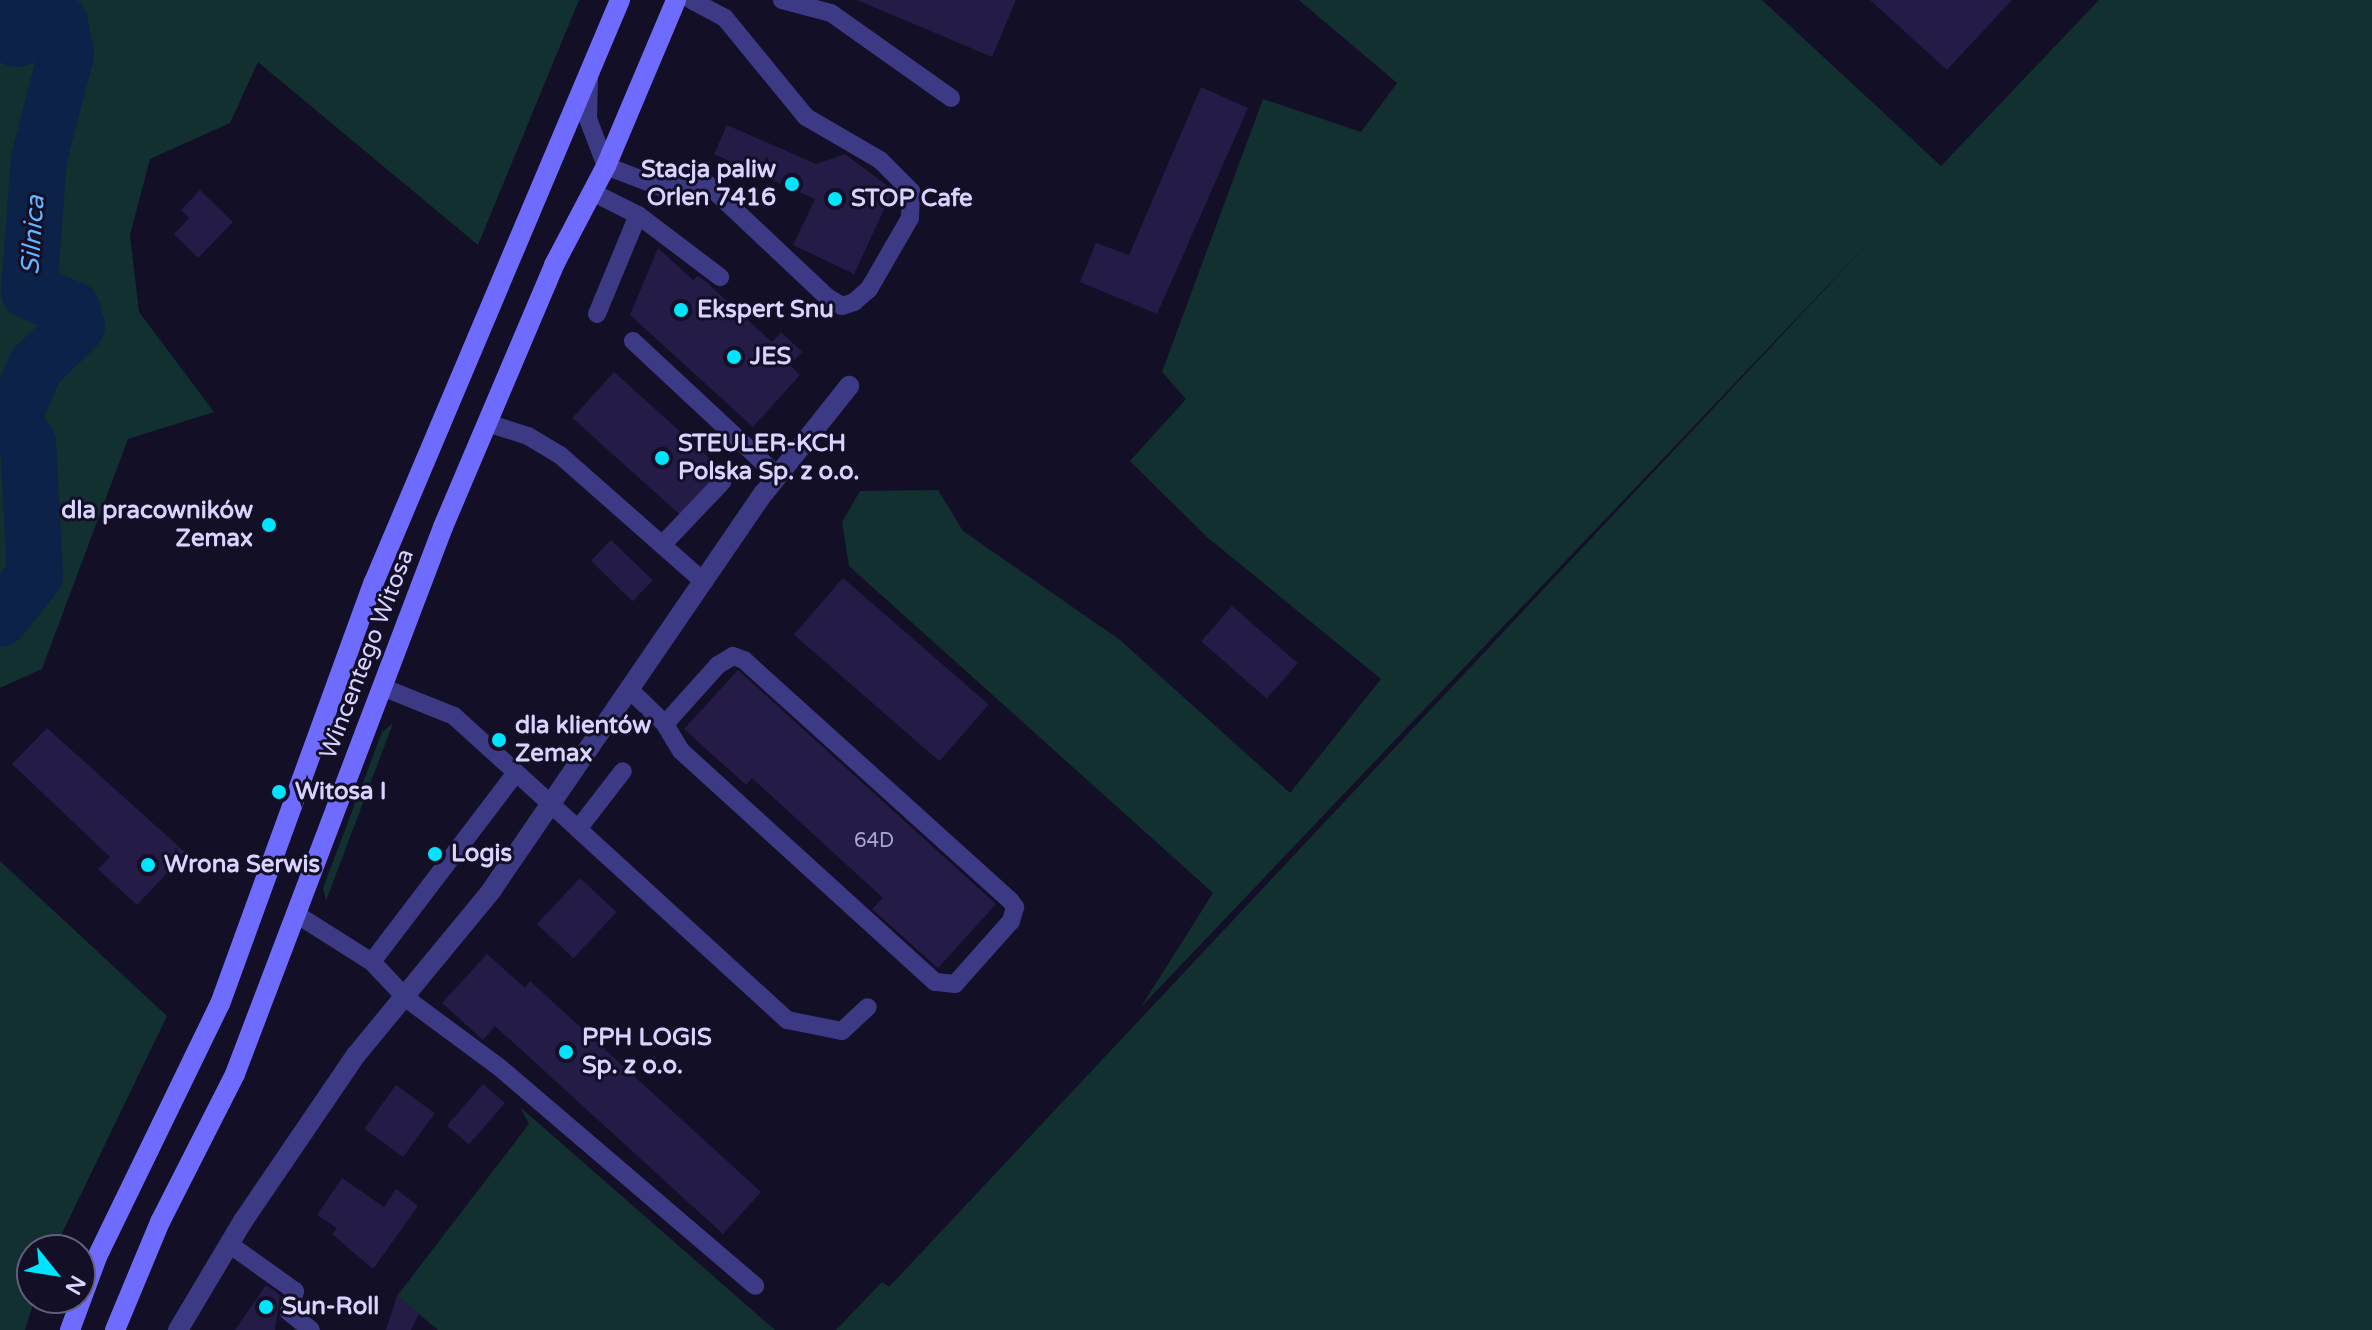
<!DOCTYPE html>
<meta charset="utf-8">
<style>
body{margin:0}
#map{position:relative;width:2372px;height:1330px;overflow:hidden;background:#130f26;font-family:"Varela Round",sans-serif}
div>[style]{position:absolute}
.green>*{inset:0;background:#12302f}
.river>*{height:56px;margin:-28px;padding:0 28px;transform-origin:28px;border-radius:28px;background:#0c2248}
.building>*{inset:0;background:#241b47;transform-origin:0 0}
.lane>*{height:18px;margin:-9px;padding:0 9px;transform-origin:9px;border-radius:9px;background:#3d3a85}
.street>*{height:20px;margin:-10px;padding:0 10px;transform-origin:10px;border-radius:10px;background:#3d3a85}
.secondary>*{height:20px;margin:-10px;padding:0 10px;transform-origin:10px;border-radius:10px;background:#6f6bff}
.dots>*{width:22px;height:22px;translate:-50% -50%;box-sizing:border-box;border:4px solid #130f26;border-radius:50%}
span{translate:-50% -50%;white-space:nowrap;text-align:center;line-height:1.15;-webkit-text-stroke:6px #130f26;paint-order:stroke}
.number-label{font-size:20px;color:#aca6d1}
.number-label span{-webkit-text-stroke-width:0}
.poi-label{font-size:24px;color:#d9d4ff;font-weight:700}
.right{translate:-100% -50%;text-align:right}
.left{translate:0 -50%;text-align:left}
.street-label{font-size:24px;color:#d9d4ff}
.water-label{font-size:26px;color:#62b6ff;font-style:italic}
.north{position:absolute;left:16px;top:1234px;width:80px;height:80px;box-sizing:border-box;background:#130f26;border:2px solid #625e7d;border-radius:50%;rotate:120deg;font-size:22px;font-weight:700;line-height:32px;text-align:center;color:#d9d4ff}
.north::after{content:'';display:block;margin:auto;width:28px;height:36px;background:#00e5ff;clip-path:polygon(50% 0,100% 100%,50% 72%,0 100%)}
</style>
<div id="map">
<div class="green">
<div style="clip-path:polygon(0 0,579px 0,478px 245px,258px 62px,230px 123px,150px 159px,130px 235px,139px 312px,214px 412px,128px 439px,42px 669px,0 688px)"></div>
<div style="clip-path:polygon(1299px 0,1762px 0,1941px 166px,2099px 0,2372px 0,2372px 1330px,836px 1330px,882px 1282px,889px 1287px,1873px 238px,1141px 1007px,1213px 893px,849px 566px,842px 522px,860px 491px,938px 490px,963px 531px,1120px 640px,1290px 793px,1381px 679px,1207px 537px,1130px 461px,1186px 399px,1162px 372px,1263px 99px,1361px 132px,1397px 83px)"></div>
<div style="clip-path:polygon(393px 723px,326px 901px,323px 888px,382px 732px)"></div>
<div style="clip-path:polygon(0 861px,167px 1016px,54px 1250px,32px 1250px,35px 1298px,25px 1330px,0 1330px)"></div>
<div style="clip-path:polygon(520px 1107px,775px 1330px,438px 1330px,397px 1296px,529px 1124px)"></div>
</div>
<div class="river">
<div style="left:0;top:619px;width:56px;rotate:-51.5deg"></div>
<div style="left:35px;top:575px;width:132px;rotate:-93deg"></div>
<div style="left:28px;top:443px;width:29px;rotate:-124deg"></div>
<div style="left:12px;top:419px;width:58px;rotate:-65.6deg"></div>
<div style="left:36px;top:366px;width:57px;rotate:-44.3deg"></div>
<div style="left:77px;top:326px;width:18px;rotate:-106deg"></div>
<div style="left:72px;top:309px;width:47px;rotate:-157.3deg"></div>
<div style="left:29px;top:291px;width:133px;rotate:-85.7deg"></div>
<div style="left:39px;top:158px;width:107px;rotate:-75.4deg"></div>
<div style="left:66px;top:54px;width:32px;rotate:-101deg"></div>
<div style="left:60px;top:23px;width:46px;rotate:159.6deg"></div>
<div style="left:17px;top:39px;width:23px;rotate:-95deg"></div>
<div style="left:15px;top:16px;width:24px;rotate:-42deg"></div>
</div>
<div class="building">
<div style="clip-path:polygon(857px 0,1016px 0,992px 57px)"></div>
<div style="clip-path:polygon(1870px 0,2012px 0,1947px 70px)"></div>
<div style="clip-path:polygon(1201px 87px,1248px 108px,1157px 314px,1080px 282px,1096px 243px,1129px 255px)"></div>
<div style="clip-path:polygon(727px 125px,816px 164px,845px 154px,893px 190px,854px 274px,793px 245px,815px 199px,714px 154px)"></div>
<div style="clip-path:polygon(200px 190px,233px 222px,198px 258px,174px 234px,189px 218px,181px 210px)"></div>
<div style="clip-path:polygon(658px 248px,693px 280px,698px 276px,705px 281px,772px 342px,781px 332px,802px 352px,790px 365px,800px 375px,753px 427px,630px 315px)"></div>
<div style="left:614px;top:372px;width:145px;height:62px;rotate:42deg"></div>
<div style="left:611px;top:540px;width:58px;height:29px;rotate:44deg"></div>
<div style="left:843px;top:578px;width:193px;height:75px;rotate:41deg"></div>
<div style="left:1232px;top:606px;width:87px;height:47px;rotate:41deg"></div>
<div style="clip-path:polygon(738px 670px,996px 904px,938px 968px,872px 909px,883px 898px,752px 778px,746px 785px,684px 729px)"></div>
<div style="clip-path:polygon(47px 728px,186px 853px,137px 905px,98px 869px,110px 857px,12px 764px)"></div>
<div style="left:580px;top:878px;width:50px;height:63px;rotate:43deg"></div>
<div style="clip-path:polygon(487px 954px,525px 988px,530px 981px,761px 1192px,723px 1234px,495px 1026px,483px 1040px,442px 1003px)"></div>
<div style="left:483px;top:1084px;width:29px;height:55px;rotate:41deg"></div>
<div style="left:396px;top:1085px;width:48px;height:54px;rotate:36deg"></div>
<div style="clip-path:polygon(342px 1178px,384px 1207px,396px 1189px,418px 1206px,373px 1269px,332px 1234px,337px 1228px,317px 1215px)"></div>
<div style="clip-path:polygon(266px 1285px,280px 1295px,275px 1330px,235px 1330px)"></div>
<div style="clip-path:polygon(397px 1296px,419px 1314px,411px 1330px,386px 1330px)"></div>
</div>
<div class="lane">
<div style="left:782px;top:0;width:51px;rotate:14.9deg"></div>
<div style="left:831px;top:13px;width:147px;rotate:35.3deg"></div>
<div style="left:589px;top:77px;width:42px;rotate:91.4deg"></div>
<div style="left:588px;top:119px;width:50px;rotate:69deg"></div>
<div style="left:606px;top:166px;width:59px;rotate:20.9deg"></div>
<div style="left:661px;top:187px;width:43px;rotate:-7.9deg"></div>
<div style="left:704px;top:181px;width:169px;rotate:43.3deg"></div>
<div style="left:827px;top:297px;width:17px;rotate:31deg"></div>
<div style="left:842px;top:306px;width:13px;rotate:-18deg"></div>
<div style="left:854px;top:302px;width:20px;rotate:-41deg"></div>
<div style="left:869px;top:289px;width:82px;rotate:-60deg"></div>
<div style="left:910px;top:218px;width:27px;rotate:-88deg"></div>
<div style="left:911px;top:191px;width:44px;rotate:-135deg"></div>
<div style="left:880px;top:160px;width:86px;rotate:-149.8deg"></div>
<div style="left:806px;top:117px;width:128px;rotate:-129.3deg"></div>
<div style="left:725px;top:18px;width:38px;rotate:-152deg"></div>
<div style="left:592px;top:192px;width:51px;rotate:26.6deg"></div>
<div style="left:638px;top:215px;width:107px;rotate:112.5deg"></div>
<div style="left:638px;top:215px;width:103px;rotate:37.1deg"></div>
<div style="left:633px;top:341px;width:198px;rotate:43deg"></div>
<div style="left:487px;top:423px;width:43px;rotate:17.6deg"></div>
<div style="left:528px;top:436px;width:37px;rotate:31deg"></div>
<div style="left:560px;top:455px;width:192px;rotate:41.4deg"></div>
<div style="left:663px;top:544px;width:86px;rotate:-46.4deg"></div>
<div style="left:382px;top:687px;width:78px;rotate:21.9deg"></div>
<div style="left:454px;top:716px;width:168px;rotate:42.3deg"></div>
<div style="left:578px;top:829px;width:73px;rotate:-52.2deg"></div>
<div style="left:629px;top:689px;width:50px;rotate:44.2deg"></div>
<div style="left:665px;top:724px;width:79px;rotate:-48.1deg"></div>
<div style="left:718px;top:665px;width:17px;rotate:-31deg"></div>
<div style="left:733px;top:656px;width:12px;rotate:20deg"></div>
<div style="left:744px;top:660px;width:358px;rotate:42.1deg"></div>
<div style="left:1010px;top:900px;width:9px;rotate:54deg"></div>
<div style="left:1015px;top:907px;width:15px;rotate:106deg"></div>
<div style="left:1011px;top:921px;width:84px;rotate:131.6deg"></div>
<div style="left:955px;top:984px;width:20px;rotate:-174deg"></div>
<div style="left:935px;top:982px;width:343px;rotate:-137.7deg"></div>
<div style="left:681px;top:751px;width:31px;rotate:-121deg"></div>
<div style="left:515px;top:774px;width:236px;rotate:127.3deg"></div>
<div style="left:372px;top:962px;width:51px;rotate:46.6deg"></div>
<div style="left:407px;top:999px;width:114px;rotate:36.5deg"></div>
<div style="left:499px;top:1067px;width:337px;rotate:40.5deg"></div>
<div style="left:578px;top:829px;width:283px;rotate:42.4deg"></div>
<div style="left:787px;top:1020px;width:56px;rotate:11.3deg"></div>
<div style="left:842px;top:1031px;width:35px;rotate:-43deg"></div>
<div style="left:296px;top:914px;width:90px;rotate:32.3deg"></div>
<div style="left:229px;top:1244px;width:81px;rotate:35.5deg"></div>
<div style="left:295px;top:1291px;width:22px;rotate:106deg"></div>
<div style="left:289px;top:1312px;width:28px;rotate:39deg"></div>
</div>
<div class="street">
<div style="left:178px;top:1330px;width:127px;rotate:-59.2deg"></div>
<div style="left:243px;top:1221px;width:201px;rotate:-55.8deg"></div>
<div style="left:356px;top:1055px;width:212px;rotate:-50.5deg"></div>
<div style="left:491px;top:891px;width:483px;rotate:-55.6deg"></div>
<div style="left:764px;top:493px;width:137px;rotate:-51.5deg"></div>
</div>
<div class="secondary">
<div style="left:70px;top:1330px;width:78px;rotate:-69.7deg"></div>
<div style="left:97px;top:1257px;width:281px;rotate:-64.1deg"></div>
<div style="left:220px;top:1004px;width:449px;rotate:-70deg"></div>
<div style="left:374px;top:582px;width:632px;rotate:-67.09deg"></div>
<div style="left:115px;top:1330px;width:117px;rotate:-67.4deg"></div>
<div style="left:160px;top:1222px;width:166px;rotate:-63.1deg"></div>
<div style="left:235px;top:1074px;width:585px;rotate:-69.18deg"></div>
<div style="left:443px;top:527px;width:285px;rotate:-67deg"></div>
<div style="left:554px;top:265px;width:112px;rotate:-62.3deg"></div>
<div style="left:606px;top:166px;width:180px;rotate:-67.1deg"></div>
</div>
<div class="dots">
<div style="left:792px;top:184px;background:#00e5ff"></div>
<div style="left:835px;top:199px;background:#00e5ff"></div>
<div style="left:681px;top:310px;background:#00e5ff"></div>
<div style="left:734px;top:357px;background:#00e5ff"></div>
<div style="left:662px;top:458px;background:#00e5ff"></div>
<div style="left:269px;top:525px;background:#00e5ff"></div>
<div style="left:499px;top:740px;background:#00e5ff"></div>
<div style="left:279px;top:792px;background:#00e5ff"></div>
<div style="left:435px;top:854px;background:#00e5ff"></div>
<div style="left:148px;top:865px;background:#00e5ff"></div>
<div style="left:566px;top:1052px;background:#00e5ff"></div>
<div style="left:266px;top:1307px;background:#00e5ff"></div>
</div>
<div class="number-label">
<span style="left:874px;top:841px">64D</span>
</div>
<div class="poi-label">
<span class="right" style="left:776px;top:184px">Stacja paliw<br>Orlen 7416</span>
<span class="left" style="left:851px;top:199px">STOP Cafe</span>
<span class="left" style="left:697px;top:310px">Ekspert Snu</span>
<span class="left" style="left:750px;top:357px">JES</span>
<span class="left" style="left:678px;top:458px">STEULER-KCH<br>Polska Sp. z o.o.</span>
<span class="right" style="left:253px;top:525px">dla pracowników<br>Zemax</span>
<span class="left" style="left:515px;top:740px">dla klientów<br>Zemax</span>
<span class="left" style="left:295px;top:792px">Witosa I</span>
<span class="left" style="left:451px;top:854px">Logis</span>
<span class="left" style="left:164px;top:865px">Wrona Serwis</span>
<span class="left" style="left:582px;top:1052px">PPH LOGIS<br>Sp. z o.o.</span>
<span class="left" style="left:282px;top:1307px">Sun-Roll</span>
</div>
<div class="street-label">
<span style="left:367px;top:654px;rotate:-69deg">Wincentego Witosa</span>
</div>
<div class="water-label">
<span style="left:33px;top:235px;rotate:-86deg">Silnica</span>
</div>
<div class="north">N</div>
</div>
